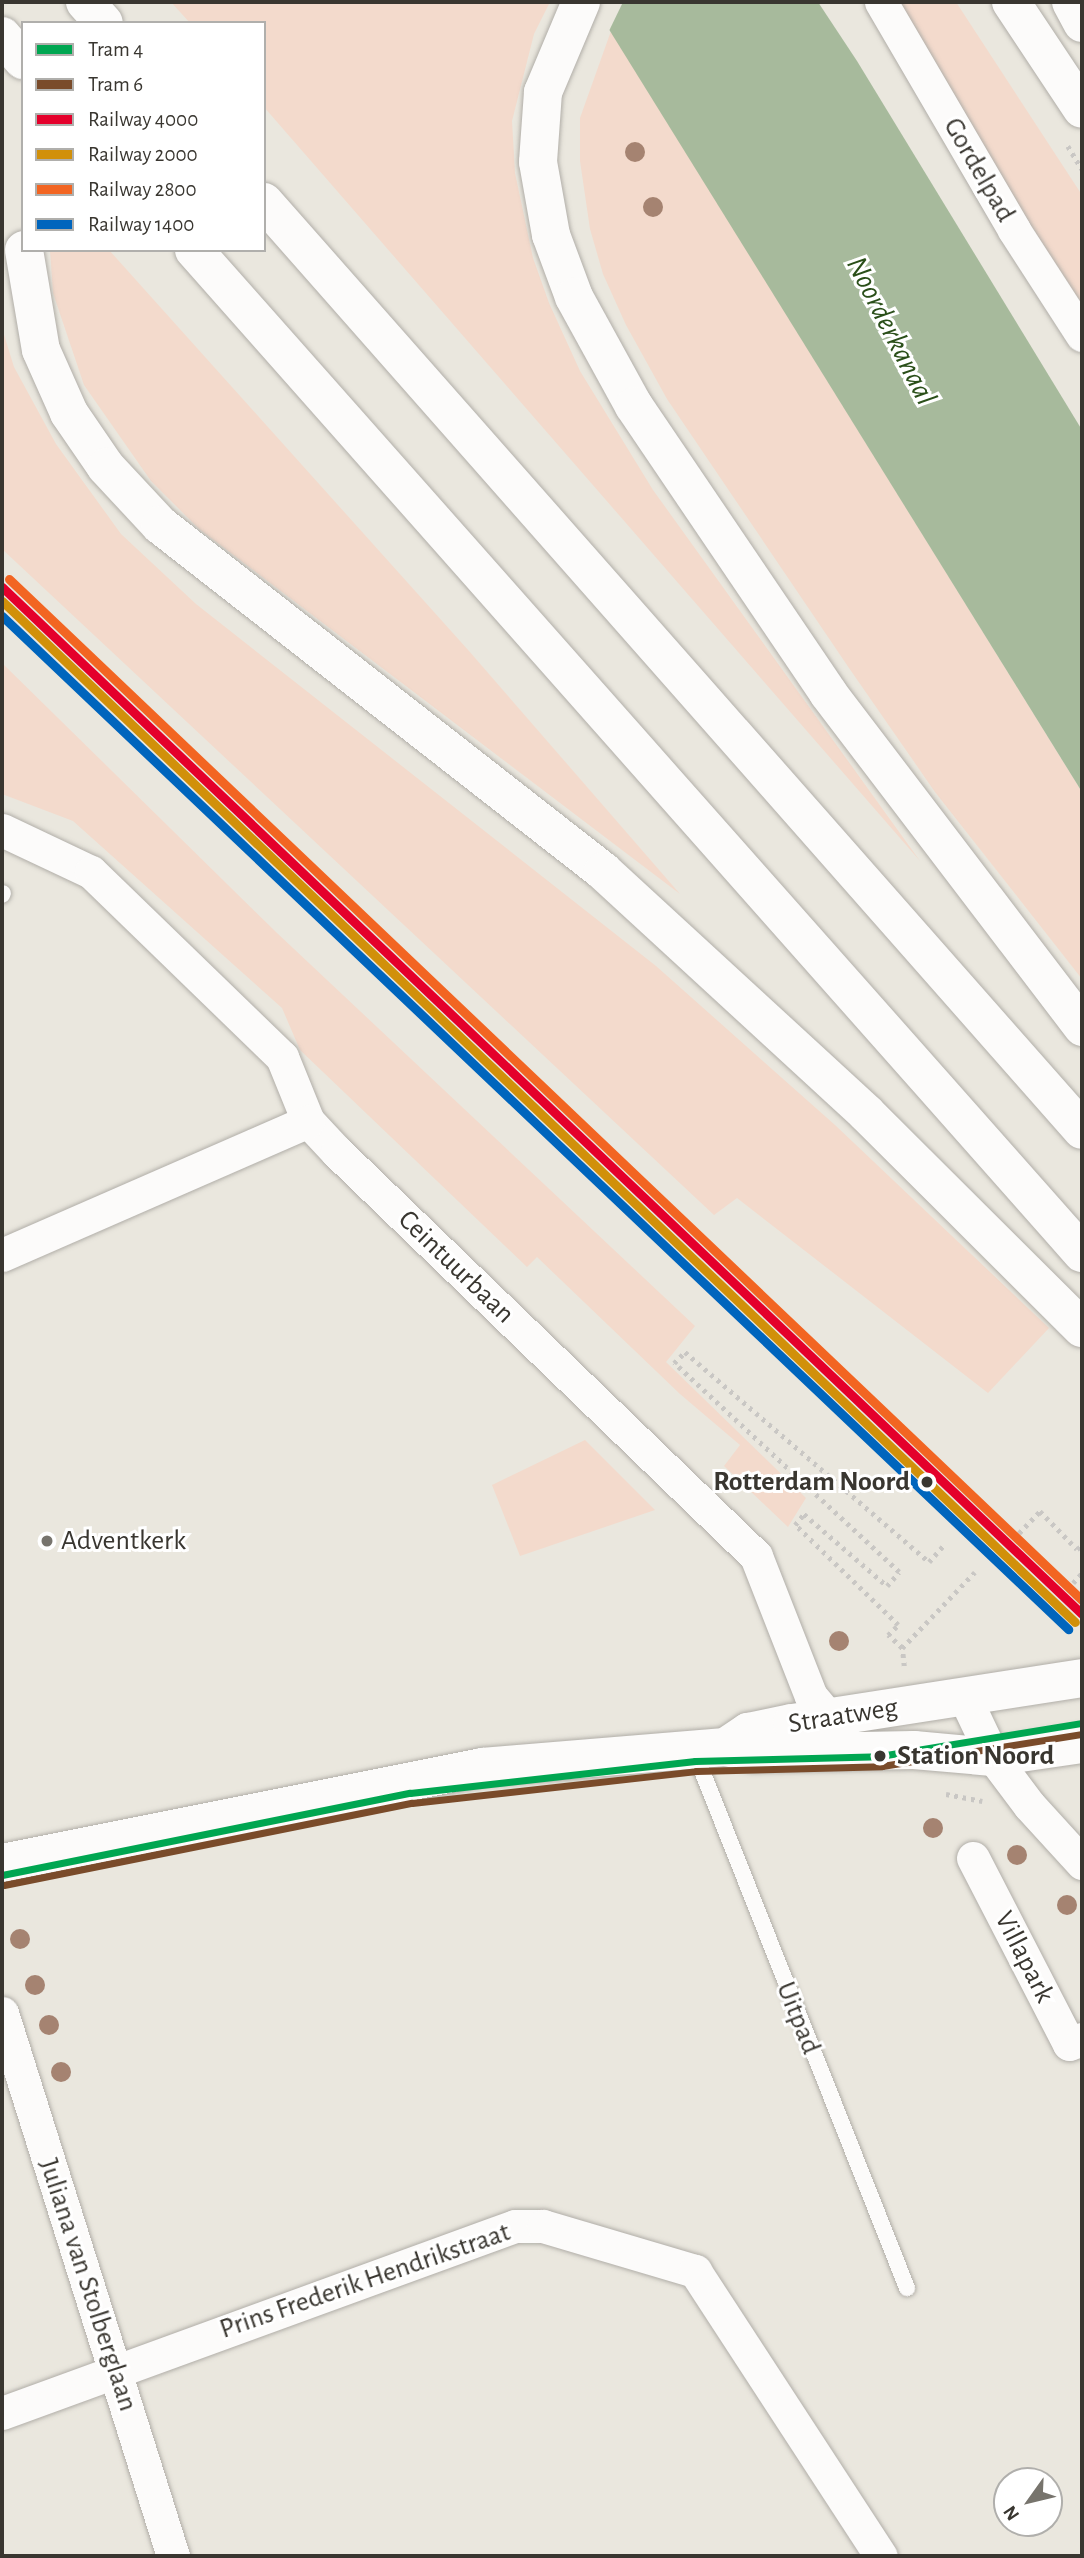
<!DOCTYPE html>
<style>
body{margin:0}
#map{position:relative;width:1084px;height:2558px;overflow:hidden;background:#eae7de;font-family:"Alegreya Sans",sans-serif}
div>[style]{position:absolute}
.green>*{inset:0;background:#f3dacc}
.water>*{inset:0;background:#a7ba9c}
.pier>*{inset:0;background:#eae7de}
.path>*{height:4.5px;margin-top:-2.25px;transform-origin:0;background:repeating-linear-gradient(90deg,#c9c7c4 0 3.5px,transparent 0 8.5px)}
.roads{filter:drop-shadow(0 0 2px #b1aea8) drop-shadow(0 0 2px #b1aea8)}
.service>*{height:16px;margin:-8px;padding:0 8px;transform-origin:8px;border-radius:8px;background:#fcfbfa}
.minor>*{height:33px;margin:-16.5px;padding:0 16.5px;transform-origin:16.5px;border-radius:16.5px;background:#fcfbfa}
.tertiary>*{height:38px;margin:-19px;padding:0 19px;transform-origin:19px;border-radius:19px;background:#fcfbfa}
.secondary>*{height:38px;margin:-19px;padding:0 19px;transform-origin:19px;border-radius:19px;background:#fcfbfa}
.motorway>*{height:38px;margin:-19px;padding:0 19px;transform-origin:19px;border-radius:19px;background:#fcfbfa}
.bridges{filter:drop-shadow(0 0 2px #b1aea8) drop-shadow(0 0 2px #b1aea8)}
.motorway-bridge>*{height:38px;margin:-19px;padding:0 19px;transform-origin:19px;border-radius:19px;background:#fcfbfa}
.rail-1>*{height:9px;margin:-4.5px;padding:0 4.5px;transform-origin:4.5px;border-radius:4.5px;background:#e4002b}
.rail-2>*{height:9px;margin:-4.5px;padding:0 4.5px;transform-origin:4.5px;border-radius:4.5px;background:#d1900a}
.rail-3>*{height:9px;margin:-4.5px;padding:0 4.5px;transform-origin:4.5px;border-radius:4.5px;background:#f26522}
.rail-4>*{height:9px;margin:-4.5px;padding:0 4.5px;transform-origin:4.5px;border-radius:4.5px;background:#0065bd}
.tram-1>*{height:7px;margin:-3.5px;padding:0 3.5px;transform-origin:3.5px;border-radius:3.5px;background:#00a651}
.tram-2>*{height:7px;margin:-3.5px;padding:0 3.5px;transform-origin:3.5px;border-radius:3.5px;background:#7a4b2a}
.trees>*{width:20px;height:20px;margin:-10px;border-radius:50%;background:#a58371}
.dots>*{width:19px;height:19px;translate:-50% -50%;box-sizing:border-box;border:4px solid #fff;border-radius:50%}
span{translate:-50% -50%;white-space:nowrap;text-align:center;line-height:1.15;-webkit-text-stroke:6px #fff;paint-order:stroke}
.street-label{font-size:28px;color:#393630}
.stop-label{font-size:28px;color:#393630;font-weight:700}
.right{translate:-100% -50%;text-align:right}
.left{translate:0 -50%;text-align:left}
.poi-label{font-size:28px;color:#393630}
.water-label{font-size:30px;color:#2a4f19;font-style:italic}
.frame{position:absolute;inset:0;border:4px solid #393630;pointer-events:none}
.legend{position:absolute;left:21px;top:21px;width:245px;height:231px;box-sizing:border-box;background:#fff;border:2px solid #b0afac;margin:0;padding:9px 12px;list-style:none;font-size:21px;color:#393630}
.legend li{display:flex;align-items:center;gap:14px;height:35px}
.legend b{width:35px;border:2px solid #b0afac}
.north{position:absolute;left:993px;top:2467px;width:70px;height:70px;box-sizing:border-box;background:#fff;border:2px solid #b0afac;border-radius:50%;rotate:236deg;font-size:19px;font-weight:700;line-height:28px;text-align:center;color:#393630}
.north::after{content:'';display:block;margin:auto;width:24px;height:32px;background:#77746d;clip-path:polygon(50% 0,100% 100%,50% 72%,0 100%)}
</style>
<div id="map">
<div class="green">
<div style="clip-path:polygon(171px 2px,550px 2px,534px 34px,512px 121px,515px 173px,533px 258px,549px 303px,580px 371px,653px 490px,920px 861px,264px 107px,264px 23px,190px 23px)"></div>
<div style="clip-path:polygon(895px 2px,956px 2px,1082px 195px,1082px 309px)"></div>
<div style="clip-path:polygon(611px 31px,1082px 792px,1082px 979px,935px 792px,849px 668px,667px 399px,626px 325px,603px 274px,590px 229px,580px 161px,580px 118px)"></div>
<div style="clip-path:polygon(50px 250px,109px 250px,469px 651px,680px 894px,199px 529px,151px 481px,84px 385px,53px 293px)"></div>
<div style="clip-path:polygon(2px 328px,14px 367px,56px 444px,121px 534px,196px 604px,656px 966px,835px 1125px,1049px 1328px,988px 1393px,737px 1198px,714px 1215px,2px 549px)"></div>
<div style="clip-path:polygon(2px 663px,277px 933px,695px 1326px,666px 1362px,806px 1498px,788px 1527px,724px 1466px,740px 1445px,680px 1394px,537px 1257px,527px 1267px,300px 1050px,282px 1008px,73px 821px,2px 794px)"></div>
<div style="clip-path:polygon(585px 1440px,655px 1510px,520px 1556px,492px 1485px)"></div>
</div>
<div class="water">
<div style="clip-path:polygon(592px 2px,818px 2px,857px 61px,1082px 430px,1082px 792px)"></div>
</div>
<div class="pier">
<div style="clip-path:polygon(588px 2px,623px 2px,608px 33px,589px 4px)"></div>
</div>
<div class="path">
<div style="left:1068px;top:146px;width:27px;rotate:59deg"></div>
<div style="left:1019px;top:1533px;width:30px;rotate:-46deg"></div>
<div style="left:1040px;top:1511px;width:53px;rotate:45.8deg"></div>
<div style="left:1077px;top:1549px;width:6px;rotate:-31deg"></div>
<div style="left:1073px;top:1583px;width:13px;rotate:-48deg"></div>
<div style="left:902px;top:1648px;width:105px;rotate:-46.2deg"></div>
<div style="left:904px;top:1666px;width:18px;rotate:-96deg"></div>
<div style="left:902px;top:1648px;width:19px;rotate:-137deg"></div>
<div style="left:888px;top:1635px;width:14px;rotate:-45deg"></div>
<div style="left:898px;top:1625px;width:144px;rotate:-135.8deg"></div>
<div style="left:795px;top:1525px;width:14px;rotate:-51deg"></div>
<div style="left:804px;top:1514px;width:110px;rotate:40.9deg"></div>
<div style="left:887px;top:1586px;width:18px;rotate:-49deg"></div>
<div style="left:899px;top:1572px;width:307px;rotate:-137.1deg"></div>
<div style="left:674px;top:1363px;width:16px;rotate:-45deg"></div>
<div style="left:685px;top:1352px;width:322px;rotate:40.7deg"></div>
<div style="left:929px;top:1562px;width:23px;rotate:-49deg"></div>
<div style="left:946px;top:1794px;width:37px;rotate:11deg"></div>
</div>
<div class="roads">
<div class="service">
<div style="left:2px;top:895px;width:2px;rotate:-63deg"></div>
<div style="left:693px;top:1748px;width:581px;rotate:68.38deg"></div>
</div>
<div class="minor">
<div style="left:881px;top:2px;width:264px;rotate:59.7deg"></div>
<div style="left:1014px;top:230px;width:125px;rotate:57.1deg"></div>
<div style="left:2px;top:830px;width:98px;rotate:25.3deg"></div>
<div style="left:91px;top:872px;width:266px;rotate:44.1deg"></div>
<div style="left:282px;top:1057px;width:69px;rotate:67.9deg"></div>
<div style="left:308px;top:1121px;width:42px;rotate:46.9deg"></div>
<div style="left:337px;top:1152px;width:582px;rotate:43.96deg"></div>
<div style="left:756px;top:1556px;width:150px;rotate:68.6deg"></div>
<div style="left:811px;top:1696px;width:48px;rotate:50deg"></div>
<div style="left:2px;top:1255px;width:334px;rotate:-23.6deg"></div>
<div style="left:965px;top:1698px;width:65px;rotate:64.6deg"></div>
<div style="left:993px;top:1757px;width:60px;rotate:53.1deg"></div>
<div style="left:1029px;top:1805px;width:79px;rotate:47.6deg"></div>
<div style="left:973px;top:1858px;width:209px;rotate:62.7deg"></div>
<div style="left:1069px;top:2044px;width:14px;rotate:-21deg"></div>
<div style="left:2px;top:2013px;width:569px;rotate:72.52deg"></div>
<div style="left:2px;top:2413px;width:546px;rotate:-20.03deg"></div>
<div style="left:515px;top:2226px;width:28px"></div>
<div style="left:543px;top:2226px;width:159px;rotate:16.5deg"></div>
<div style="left:695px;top:2271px;width:340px;rotate:56.9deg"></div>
</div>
<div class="tertiary">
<div style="left:730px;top:1744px;width:22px;rotate:-34deg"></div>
<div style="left:748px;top:1732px;width:45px;rotate:-11.6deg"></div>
<div style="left:792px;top:1723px;width:293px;rotate:-8.8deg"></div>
<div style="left:2px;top:1863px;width:490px;rotate:-11.3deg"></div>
<div style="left:482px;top:1767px;width:244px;rotate:-4.7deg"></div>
<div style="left:725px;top:1747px;width:30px;rotate:12deg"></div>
<div style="left:754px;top:1753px;width:160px;rotate:-1.1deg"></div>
<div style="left:914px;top:1750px;width:79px;rotate:5.1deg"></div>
<div style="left:993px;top:1757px;width:90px;rotate:-8.3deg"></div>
</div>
<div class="secondary">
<div style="left:1011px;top:2px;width:128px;rotate:56.4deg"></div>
<div style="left:1071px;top:2px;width:24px;rotate:62deg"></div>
</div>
<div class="motorway">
<div style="left:581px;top:2px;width:98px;rotate:112.9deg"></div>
<div style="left:543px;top:92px;width:70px;rotate:94.1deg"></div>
<div style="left:538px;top:162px;width:74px;rotate:79.9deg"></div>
<div style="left:551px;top:235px;width:66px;rotate:69.6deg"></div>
<div style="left:574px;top:297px;width:124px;rotate:61.2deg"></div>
<div style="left:634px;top:406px;width:346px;rotate:55.9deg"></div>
<div style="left:828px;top:693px;width:420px;rotate:52.7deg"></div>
<div style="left:2px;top:36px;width:32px;rotate:49deg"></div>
<div style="left:264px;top:202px;width:1237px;rotate:48.6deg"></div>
<div style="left:24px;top:250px;width:101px;rotate:80.4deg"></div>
<div style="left:41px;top:350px;width:69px;rotate:66deg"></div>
<div style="left:69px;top:413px;width:65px;rotate:55.6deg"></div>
<div style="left:106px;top:467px;width:79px;rotate:47deg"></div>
<div style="left:160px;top:525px;width:562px;rotate:37.99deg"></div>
<div style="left:603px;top:871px;width:357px;rotate:42.6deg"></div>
<div style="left:866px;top:1113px;width:305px;rotate:44.9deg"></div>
<div style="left:194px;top:250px;width:1340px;rotate:48.48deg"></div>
</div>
</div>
<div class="bridges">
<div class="motorway-bridge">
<div style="left:85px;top:2px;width:28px;rotate:48deg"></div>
</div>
</div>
<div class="rail-1">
<div style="left:2px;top:587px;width:1490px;rotate:43.56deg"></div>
</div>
<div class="rail-2">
<div style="left:2px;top:601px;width:1481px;rotate:43.58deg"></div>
</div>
<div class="rail-3">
<div style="left:9px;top:579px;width:1481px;rotate:43.58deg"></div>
</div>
<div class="rail-4">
<div style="left:2px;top:616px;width:1471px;rotate:43.54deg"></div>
</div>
<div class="tram-1">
<div style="left:2px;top:1875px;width:416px;rotate:-11.4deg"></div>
<div style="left:410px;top:1793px;width:287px;rotate:-6.4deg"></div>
<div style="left:695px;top:1761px;width:185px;rotate:-1.5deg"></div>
<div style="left:880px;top:1756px;width:205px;rotate:-9.3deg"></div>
</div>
<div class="tram-2">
<div style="left:4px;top:1885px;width:416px;rotate:-11.4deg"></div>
<div style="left:412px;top:1803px;width:286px;rotate:-6.4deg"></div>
<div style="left:696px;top:1771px;width:186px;rotate:-1.5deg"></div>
<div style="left:882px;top:1766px;width:203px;rotate:-9.1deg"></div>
</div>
<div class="trees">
<div style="left:635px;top:152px"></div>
<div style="left:653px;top:207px"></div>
<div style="left:839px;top:1641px"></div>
<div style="left:933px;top:1828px"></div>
<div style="left:1017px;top:1855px"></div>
<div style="left:1067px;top:1905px"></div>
<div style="left:20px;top:1939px"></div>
<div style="left:35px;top:1985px"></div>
<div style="left:49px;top:2025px"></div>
<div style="left:61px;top:2072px"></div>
</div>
<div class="dots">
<div style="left:927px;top:1482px;background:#393630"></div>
<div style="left:47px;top:1541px;background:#77746d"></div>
<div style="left:880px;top:1756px;background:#393630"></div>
</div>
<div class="street-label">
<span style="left:979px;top:170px;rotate:60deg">Gordelpad</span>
<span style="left:456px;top:1267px;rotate:44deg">Ceintuurbaan</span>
<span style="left:843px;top:1716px;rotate:-9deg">Straatweg</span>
<span style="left:1024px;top:1957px;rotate:63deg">Villapark</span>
<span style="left:798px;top:2018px;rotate:68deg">Uitpad</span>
<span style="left:365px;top:2281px;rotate:-19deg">Prins Frederik Hendrikstraat</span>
<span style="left:88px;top:2285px;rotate:72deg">Juliana van Stolberglaan</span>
</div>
<div class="stop-label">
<span class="right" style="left:910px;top:1482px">Rotterdam Noord</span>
<span class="left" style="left:897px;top:1756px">Station Noord</span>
</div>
<div class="poi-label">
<span class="left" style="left:61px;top:1541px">Adventkerk</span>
</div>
<div class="water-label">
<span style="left:891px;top:331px;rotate:63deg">Noorderkanaal</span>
</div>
<div class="frame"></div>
<ul class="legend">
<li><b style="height:9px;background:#00a651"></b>Tram 4</li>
<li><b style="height:9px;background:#7a4b2a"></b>Tram 6</li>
<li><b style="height:9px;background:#e4002b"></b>Railway 4000</li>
<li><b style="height:9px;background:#d1900a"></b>Railway 2000</li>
<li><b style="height:9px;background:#f26522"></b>Railway 2800</li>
<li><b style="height:9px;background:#0065bd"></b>Railway 1400</li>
</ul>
<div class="north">N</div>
</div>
